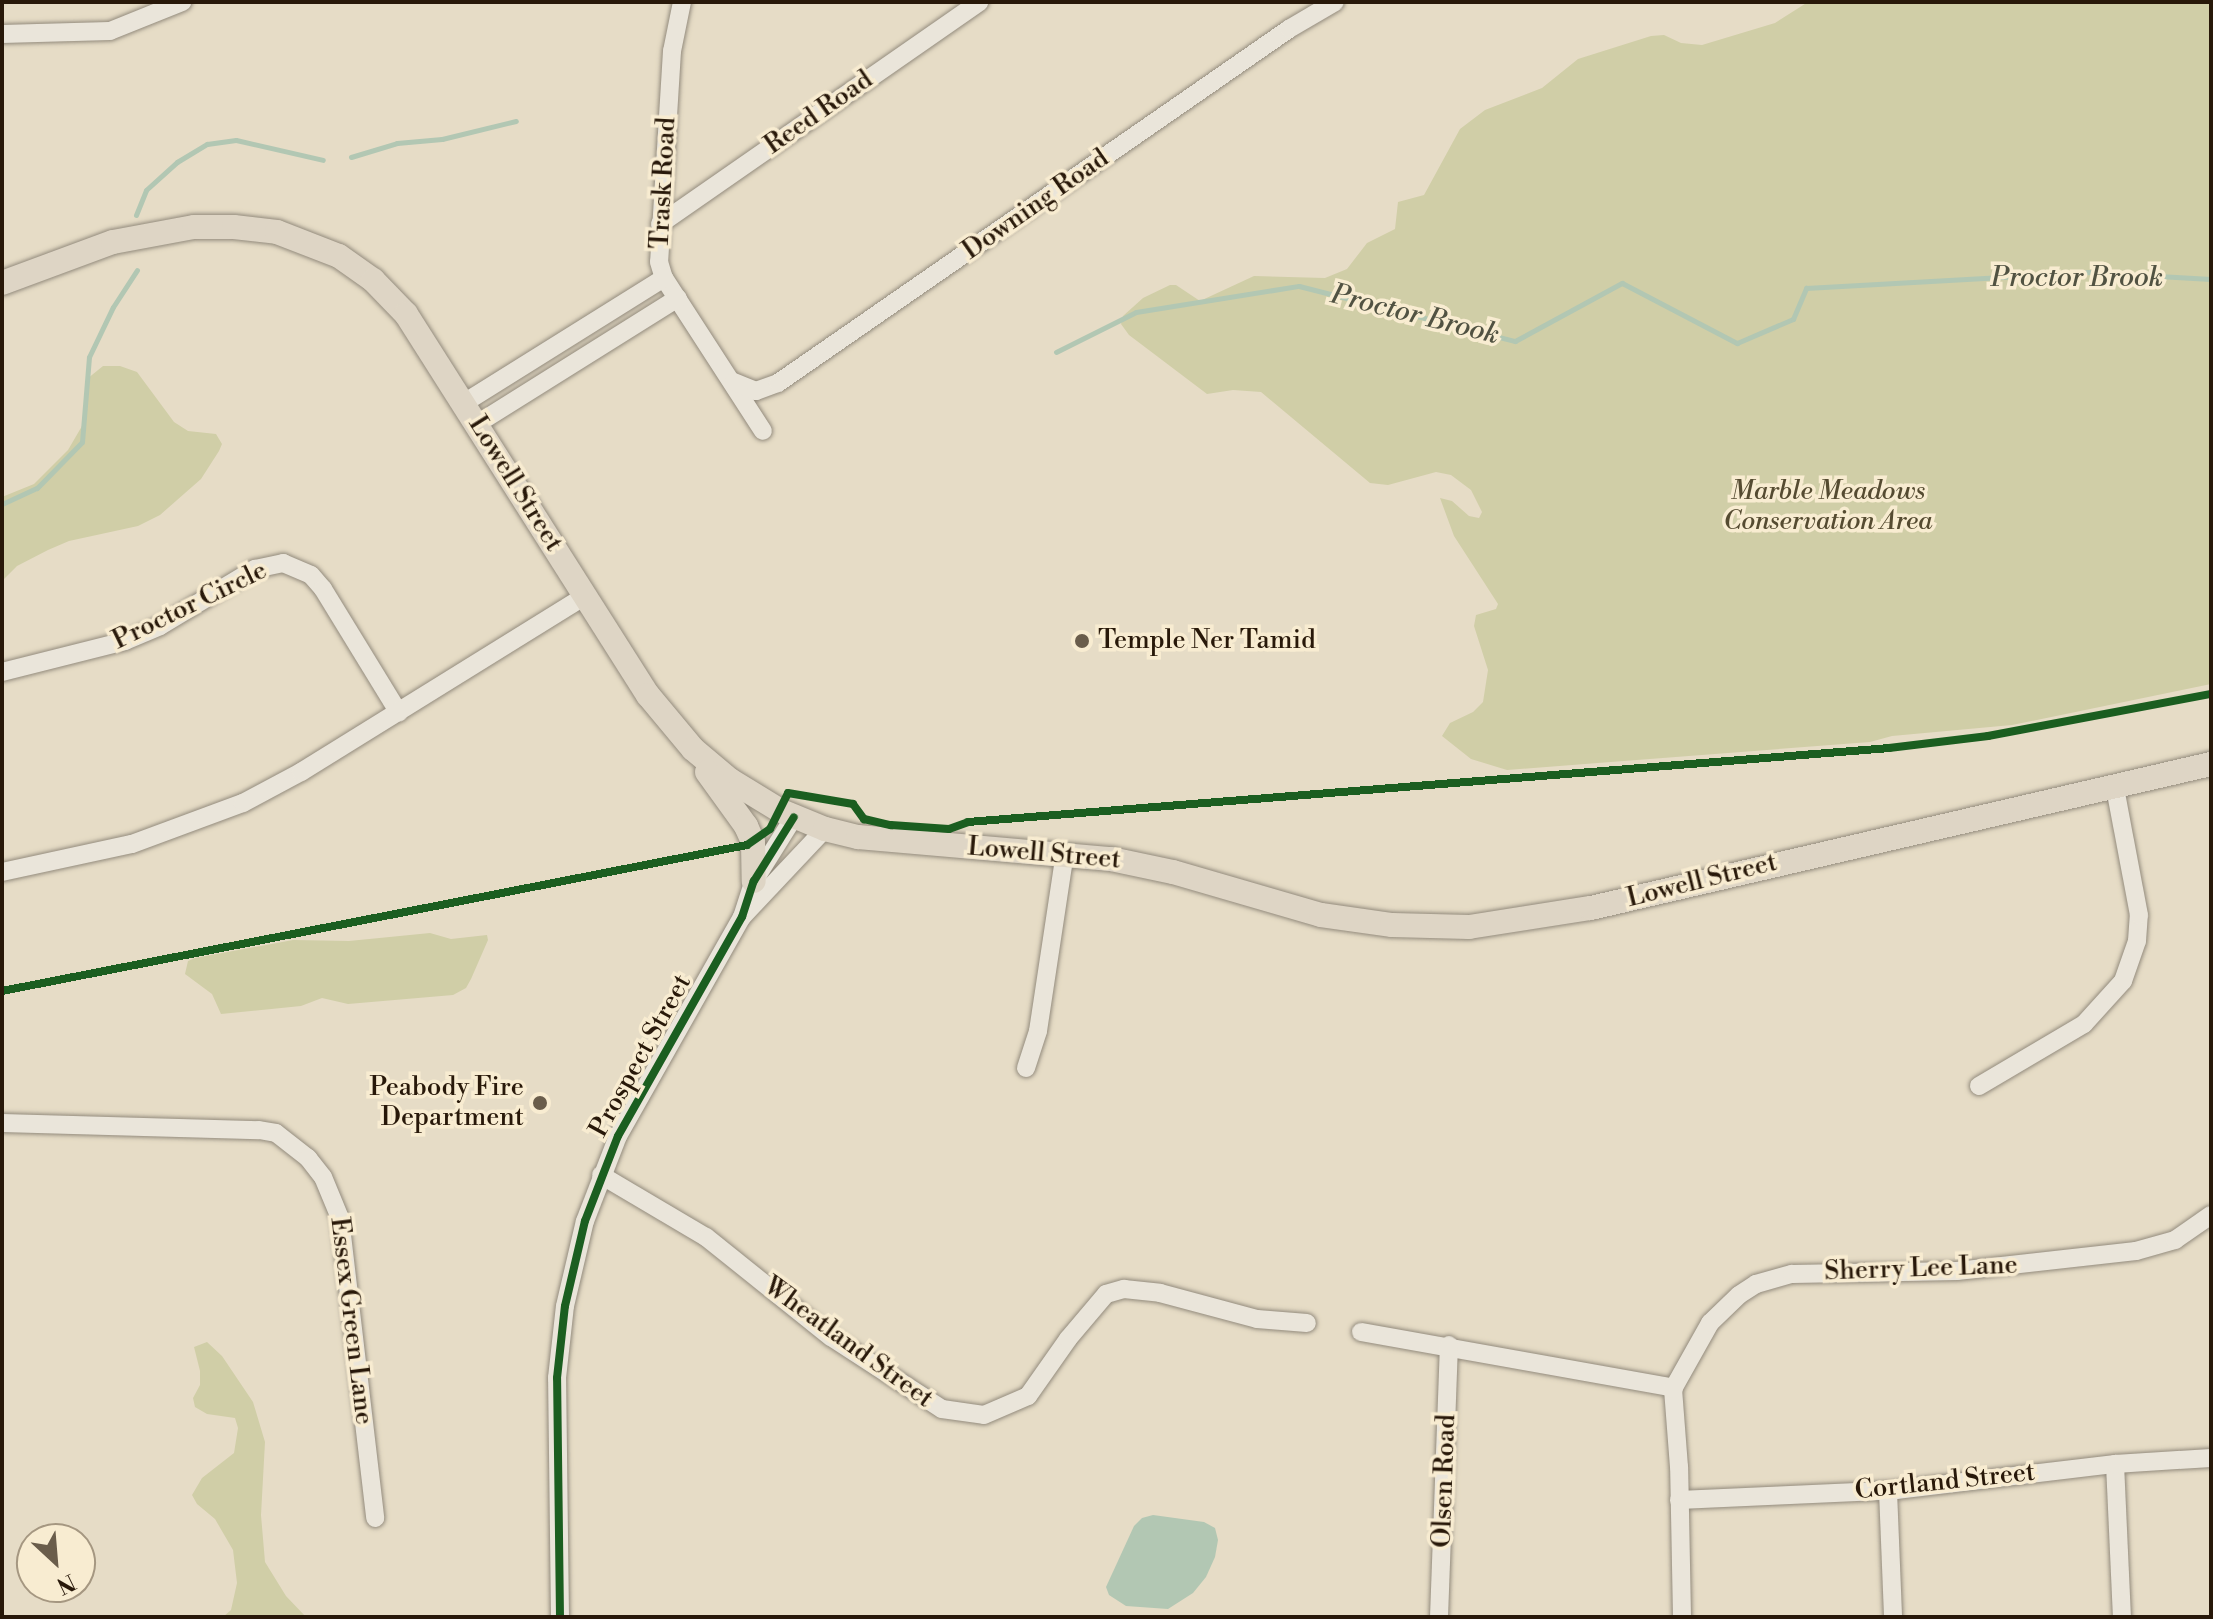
<!DOCTYPE html>
<style>
body{margin:0}
#map{position:relative;width:2213px;height:1619px;overflow:hidden;background:#e6dcc6;font-family:"Libre Bodoni",serif}
div>[style]{position:absolute}
.green>*{inset:0;background:#d0cea7}
.water>*{inset:0;background:#b2c7b3}
.stream>*{height:5px;margin:-2.5px;padding:0 2.5px;transform-origin:2.5px;border-radius:2.5px;background:#b2c7b3}
.roads{filter:drop-shadow(0 0 2px #938b7d) drop-shadow(0 0 2px #938b7d)}
.minor>*{height:18px;margin:-9px;padding:0 9px;transform-origin:9px;border-radius:9px;background:#eae5da}
.major>*{height:24px;margin:-12px;padding:0 12px;transform-origin:12px;border-radius:12px;background:#ded5c5}
.cycleway>*{height:8px;margin:-4px;padding:0 4px;transform-origin:4px;border-radius:4px;background:#1b5e20}
.dots>*{width:22px;height:22px;translate:-50% -50%;box-sizing:border-box;border:4px solid #f8ecd1;border-radius:50%}
span{translate:-50% -50%;white-space:nowrap;text-align:center;line-height:1.15;-webkit-text-stroke:7px #f8ecd1;paint-order:stroke}
.street-label{font-size:26px;color:#281809}
.park-label{font-size:26px;color:#554b31;font-style:italic}
.poi-label{font-size:26px;color:#281809}
.left{translate:0 -50%;text-align:left}
.right{translate:-100% -50%;text-align:right}
.water-label{font-size:28px;color:#515242;font-style:italic}
.frame{position:absolute;inset:0;border:4px solid #281809;pointer-events:none}
.north{position:absolute;left:16px;top:1523px;width:80px;height:80px;box-sizing:border-box;background:#f8ecd1;border:2px solid #a59781;border-radius:50%;rotate:154deg;font-size:22px;font-weight:700;line-height:32px;text-align:center;color:#281809}
.north::after{content:'';display:block;margin:auto;width:28px;height:36px;background:#6a5d4b;clip-path:polygon(50% 0,100% 100%,50% 72%,0 100%)}
</style>
<div id="map">
<div class="green">
<div style="clip-path:polygon(1808px 2px,2211px 2px,2211px 684px,2012px 725px,1892px 736px,1870px 742px,1507px 770px,1471px 759px,1442px 736px,1450px 723px,1473px 712px,1483px 702px,1488px 670px,1474px 626px,1476px 615px,1496px 609px,1498px 604px,1454px 536px,1440px 498px,1452px 501px,1469px 516px,1479px 518px,1482px 512px,1471px 490px,1451px 475px,1436px 472px,1388px 485px,1370px 483px,1261px 392px,1233px 390px,1207px 394px,1129px 335px,1121px 324px,1123px 316px,1143px 298px,1170px 285px,1176px 285px,1200px 301px,1254px 276px,1325px 278px,1347px 269px,1367px 243px,1395px 229px,1398px 202px,1424px 195px,1460px 129px,1485px 110px,1542px 88px,1578px 59px,1651px 36px,1664px 35px,1681px 43px,1702px 45px,1775px 23px)"></div>
<div style="clip-path:polygon(103px 366px,120px 366px,137px 372px,174px 422px,188px 431px,216px 434px,222px 444px,219px 451px,201px 479px,160px 515px,138px 526px,69px 541px,48px 550px,17px 566px,2px 581px,2px 497px,34px 484px,68px 450px,82px 426px,87px 379px)"></div>
<div style="clip-path:polygon(430px 933px,451px 939px,487px 935px,488px 940px,471px 979px,466px 988px,453px 995px,348px 1004px,322px 998px,301px 1006px,221px 1014px,212px 994px,185px 974px,188px 961px,195px 958px,293px 940px,349px 941px)"></div>
<div style="clip-path:polygon(207px 1342px,222px 1356px,253px 1402px,265px 1442px,261px 1515px,265px 1562px,286px 1596px,306px 1617px,223px 1617px,231px 1610px,237px 1583px,233px 1550px,215px 1519px,197px 1504px,192px 1495px,202px 1478px,234px 1453px,238px 1428px,235px 1418px,207px 1414px,195px 1407px,193px 1398px,200px 1385px,200px 1371px,194px 1347px)"></div>
</div>
<div class="water">
<div style="clip-path:polygon(1153px 1515px,1204px 1522px,1215px 1528px,1218px 1540px,1215px 1557px,1206px 1577px,1193px 1593px,1168px 1609px,1126px 1606px,1109px 1595px,1106px 1587px,1134px 1526px,1142px 1518px)"></div>
</div>
<div class="stream">
<div style="left:351px;top:157px;width:48px;rotate:-16.9deg"></div>
<div style="left:397px;top:143px;width:45px;rotate:-5.1deg"></div>
<div style="left:442px;top:139px;width:76px;rotate:-13.7deg"></div>
<div style="left:136px;top:215px;width:27px;rotate:-68deg"></div>
<div style="left:146px;top:190px;width:42px;rotate:-42.1deg"></div>
<div style="left:177px;top:162px;width:35px;rotate:-31deg"></div>
<div style="left:207px;top:144px;width:29px;rotate:-8deg"></div>
<div style="left:236px;top:140px;width:89px;rotate:12.9deg"></div>
<div style="left:1056px;top:352px;width:89px;rotate:-26.6deg"></div>
<div style="left:1136px;top:312px;width:165px;rotate:-9.1deg"></div>
<div style="left:1299px;top:286px;width:223px;rotate:14.3deg"></div>
<div style="left:1515px;top:341px;width:122px;rotate:-28.5deg"></div>
<div style="left:1622px;top:283px;width:130px;rotate:27.6deg"></div>
<div style="left:1737px;top:343px;width:61px;rotate:-23.2deg"></div>
<div style="left:1793px;top:319px;width:34px;rotate:-67deg"></div>
<div style="left:1806px;top:288px;width:282px;rotate:-3.2deg"></div>
<div style="left:2088px;top:272px;width:123px;rotate:3.3deg"></div>
<div style="left:2px;top:504px;width:38px;rotate:-25deg"></div>
<div style="left:37px;top:488px;width:64px;rotate:-45.6deg"></div>
<div style="left:82px;top:442px;width:85px;rotate:-85.3deg"></div>
<div style="left:89px;top:357px;width:55px;rotate:-64.4deg"></div>
<div style="left:113px;top:307px;width:44px;rotate:-57deg"></div>
</div>
<div class="roads">
<div class="minor">
<div style="left:682px;top:2px;width:50px;rotate:101.5deg"></div>
<div style="left:672px;top:51px;width:211px;rotate:93.5deg"></div>
<div style="left:659px;top:262px;width:17px;rotate:73deg"></div>
<div style="left:664px;top:278px;width:182px;rotate:57.1deg"></div>
<div style="left:2px;top:34px;width:108px;rotate:-1.6deg"></div>
<div style="left:110px;top:31px;width:78px;rotate:-21.9deg"></div>
<div style="left:660px;top:224px;width:389px;rotate:-34.8deg"></div>
<div style="left:734px;top:382px;width:24px;rotate:22deg"></div>
<div style="left:756px;top:391px;width:23px;rotate:-20deg"></div>
<div style="left:778px;top:383px;width:622px;rotate:-34.71deg"></div>
<div style="left:1289px;top:29px;width:53px;rotate:-30.4deg"></div>
<div style="left:464px;top:403px;width:236px;rotate:-32deg"></div>
<div style="left:477px;top:424px;width:237px;rotate:-32.1deg"></div>
<div style="left:2px;top:672px;width:127px;rotate:-14.1deg"></div>
<div style="left:125px;top:641px;width:38px;rotate:-23deg"></div>
<div style="left:160px;top:626px;width:111px;rotate:-31deg"></div>
<div style="left:255px;top:569px;width:29px;rotate:-12deg"></div>
<div style="left:283px;top:563px;width:30px;rotate:23deg"></div>
<div style="left:311px;top:575px;width:18px;rotate:49deg"></div>
<div style="left:323px;top:589px;width:145px;rotate:58.5deg"></div>
<div style="left:2px;top:872px;width:133px;rotate:-12.2deg"></div>
<div style="left:132px;top:844px;width:118px;rotate:-20.3deg"></div>
<div style="left:243px;top:803px;width:66px;rotate:-28.1deg"></div>
<div style="left:301px;top:772px;width:334px;rotate:-31.8deg"></div>
<div style="left:742px;top:917px;width:121px;rotate:-46.7deg"></div>
<div style="left:1026px;top:1068px;width:39px;rotate:-72deg"></div>
<div style="left:1038px;top:1031px;width:180px;rotate:-81.4deg"></div>
<div style="left:1979px;top:1086px;width:122px;rotate:-30.6deg"></div>
<div style="left:2084px;top:1024px;width:58px;rotate:-47.8deg"></div>
<div style="left:2123px;top:981px;width:42px;rotate:-70.7deg"></div>
<div style="left:2137px;top:941px;width:26px;rotate:-86deg"></div>
<div style="left:2139px;top:915px;width:129px;rotate:-100.7deg"></div>
<div style="left:2px;top:1123px;width:257px;rotate:1.6deg"></div>
<div style="left:259px;top:1130px;width:17px;rotate:10deg"></div>
<div style="left:276px;top:1133px;width:41px;rotate:38deg"></div>
<div style="left:308px;top:1158px;width:24px;rotate:52deg"></div>
<div style="left:323px;top:1177px;width:44px;rotate:67.5deg"></div>
<div style="left:340px;top:1218px;width:302px;rotate:83.3deg"></div>
<div style="left:601px;top:1175px;width:122px;rotate:30.6deg"></div>
<div style="left:706px;top:1237px;width:160px;rotate:38.7deg"></div>
<div style="left:831px;top:1337px;width:132px;rotate:33deg"></div>
<div style="left:942px;top:1409px;width:42px;rotate:8.1deg"></div>
<div style="left:984px;top:1415px;width:48px;rotate:-23.4deg"></div>
<div style="left:1028px;top:1396px;width:70px;rotate:-54.9deg"></div>
<div style="left:1068px;top:1339px;width:59px;rotate:-49.8deg"></div>
<div style="left:1106px;top:1294px;width:19px;rotate:-16deg"></div>
<div style="left:1124px;top:1289px;width:36px;rotate:6deg"></div>
<div style="left:1160px;top:1293px;width:100px;rotate:15deg"></div>
<div style="left:1257px;top:1319px;width:50px;rotate:4.6deg"></div>
<div style="left:1361px;top:1332px;width:318px;rotate:10.1deg"></div>
<div style="left:2115px;top:1464px;width:153px;rotate:87.4deg"></div>
<div style="left:1888px;top:1491px;width:126px;rotate:87.7deg"></div>
<div style="left:1679px;top:1500px;width:217px;rotate:-2.6deg"></div>
<div style="left:1896px;top:1490px;width:221px;rotate:-6.8deg"></div>
<div style="left:2115px;top:1464px;width:96px;rotate:-3.6deg"></div>
<div style="left:560px;top:1617px;width:239px;rotate:-90.7deg"></div>
<div style="left:557px;top:1378px;width:72px;rotate:-83.7deg"></div>
<div style="left:565px;top:1306px;width:87px;rotate:-76.8deg"></div>
<div style="left:585px;top:1221px;width:91px;rotate:-68.8deg"></div>
<div style="left:618px;top:1136px;width:252px;rotate:-60.5deg"></div>
<div style="left:742px;top:917px;width:38px;rotate:-72deg"></div>
<div style="left:754px;top:881px;width:75px;rotate:-58deg"></div>
<div style="left:1439px;top:1617px;width:272px;rotate:-87.9deg"></div>
<div style="left:1682px;top:1617px;width:150px;rotate:-91.1deg"></div>
<div style="left:1679px;top:1467px;width:78px;rotate:-94.4deg"></div>
<div style="left:1673px;top:1389px;width:76px;rotate:-60.7deg"></div>
<div style="left:1710px;top:1323px;width:40px;rotate:-44deg"></div>
<div style="left:1739px;top:1295px;width:20px;rotate:-33deg"></div>
<div style="left:1756px;top:1284px;width:37px;rotate:-16deg"></div>
<div style="left:1792px;top:1274px;width:165px;rotate:-1deg"></div>
<div style="left:1957px;top:1271px;width:180px;rotate:-6.4deg"></div>
<div style="left:2136px;top:1251px;width:41px;rotate:-15.8deg"></div>
<div style="left:2175px;top:1240px;width:44px;rotate:-34.8deg"></div>
</div>
<div class="major">
<div style="left:2px;top:283px;width:118px;rotate:-20.3deg"></div>
<div style="left:113px;top:242px;width:82px;rotate:-10.5deg"></div>
<div style="left:194px;top:227px;width:40px"></div>
<div style="left:234px;top:227px;width:43px;rotate:6.6deg"></div>
<div style="left:277px;top:232px;width:66px;rotate:21.2deg"></div>
<div style="left:339px;top:256px;width:42px;rotate:35.2deg"></div>
<div style="left:373px;top:280px;width:47px;rotate:45.9deg"></div>
<div style="left:406px;top:314px;width:451px;rotate:57.6deg"></div>
<div style="left:648px;top:695px;width:70px;rotate:50.2deg"></div>
<div style="left:693px;top:749px;width:48px;rotate:40deg"></div>
<div style="left:730px;top:780px;width:57px;rotate:31.5deg"></div>
<div style="left:779px;top:810px;width:50px;rotate:22.4deg"></div>
<div style="left:825px;top:829px;width:34px;rotate:14deg"></div>
<div style="left:858px;top:837px;width:254px;rotate:5deg"></div>
<div style="left:1111px;top:859px;width:63px;rotate:11.8deg"></div>
<div style="left:1173px;top:872px;width:154px;rotate:16.2deg"></div>
<div style="left:1321px;top:915px;width:72px;rotate:8deg"></div>
<div style="left:1392px;top:925px;width:77px;rotate:1.5deg"></div>
<div style="left:1469px;top:927px;width:123px;rotate:-8.9deg"></div>
<div style="left:1591px;top:908px;width:637px;rotate:-13.08deg"></div>
<div style="left:707px;top:772px;width:67px;rotate:54.2deg"></div>
<div style="left:746px;top:826px;width:17px;rotate:66deg"></div>
<div style="left:753px;top:842px;width:39px;rotate:89deg"></div>
</div>
</div>
<div class="cycleway">
<div style="left:2px;top:991px;width:759px;rotate:-11.09deg"></div>
<div style="left:747px;top:845px;width:28px;rotate:-35deg"></div>
<div style="left:770px;top:829px;width:40px;rotate:-63.4deg"></div>
<div style="left:788px;top:793px;width:66px;rotate:9.6deg"></div>
<div style="left:853px;top:804px;width:19px;rotate:54deg"></div>
<div style="left:864px;top:819px;width:28px;rotate:13deg"></div>
<div style="left:891px;top:825px;width:58px;rotate:3.9deg"></div>
<div style="left:949px;top:829px;width:20px;rotate:-20deg"></div>
<div style="left:968px;top:822px;width:924px;rotate:-4.59deg"></div>
<div style="left:1889px;top:748px;width:100px;rotate:-6.9deg"></div>
<div style="left:1988px;top:736px;width:227px;rotate:-10.7deg"></div>
<div style="left:560px;top:1617px;width:239px;rotate:-90.7deg"></div>
<div style="left:557px;top:1378px;width:72px;rotate:-83.7deg"></div>
<div style="left:565px;top:1306px;width:87px;rotate:-76.8deg"></div>
<div style="left:585px;top:1221px;width:91px;rotate:-68.8deg"></div>
<div style="left:618px;top:1136px;width:252px;rotate:-60.5deg"></div>
<div style="left:742px;top:917px;width:38px;rotate:-72deg"></div>
<div style="left:754px;top:881px;width:75px;rotate:-58deg"></div>
</div>
<div class="dots">
<div style="left:1082px;top:641px;background:#6a5d4b"></div>
<div style="left:540px;top:1103px;background:#6a5d4b"></div>
</div>
<div class="street-label">
<span style="left:819px;top:113px;rotate:-35deg">Reed Road</span>
<span style="left:664px;top:183px;rotate:-87deg">Trask Road</span>
<span style="left:1036px;top:205px;rotate:-35deg">Downing Road</span>
<span style="left:515px;top:484px;rotate:58deg">Lowell Street</span>
<span style="left:190px;top:606px;rotate:-26deg">Proctor Circle</span>
<span style="left:1044px;top:854px;rotate:5deg">Lowell Street</span>
<span style="left:1702px;top:881px;rotate:-14deg">Lowell Street</span>
<span style="left:641px;top:1056px;rotate:-61deg">Prospect Street</span>
<span style="left:1921px;top:1269px;rotate:-2deg">Sherry Lee Lane</span>
<span style="left:351px;top:1321px;rotate:83deg">Essex Green Lane</span>
<span style="left:848px;top:1343px;rotate:36deg">Wheatland Street</span>
<span style="left:1445px;top:1481px;rotate:-88deg">Olsen Road</span>
<span style="left:1945px;top:1482px;rotate:-6deg">Cortland Street</span>
</div>
<div class="park-label">
<span style="left:1828px;top:507px">Marble Meadows<br>Conservation Area</span>
</div>
<div class="poi-label">
<span class="left" style="left:1098px;top:641px">Temple Ner Tamid</span>
<span class="right" style="left:524px;top:1103px">Peabody Fire<br>Department</span>
</div>
<div class="water-label">
<span style="left:2077px;top:278px">Proctor Brook</span>
<span style="left:1415px;top:315px;rotate:14deg">Proctor Brook</span>
</div>
<div class="frame"></div>
<div class="north">N</div>
</div>
